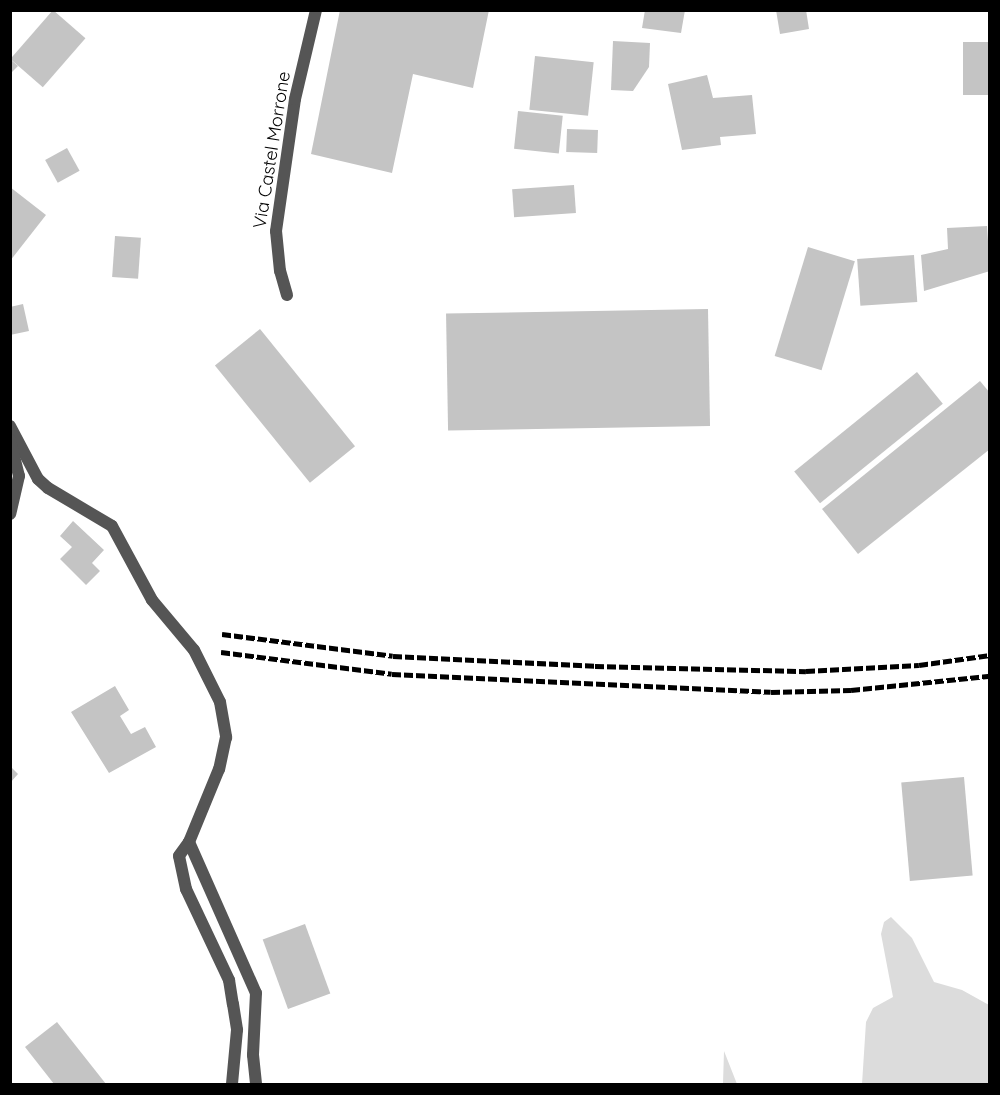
<!DOCTYPE html>
<style>
body{margin:0}
#map{position:relative;width:1000px;height:1095px;overflow:hidden;background:#fff;font-family:Quicksand,sans-serif}
div>[style]{position:absolute}
.green>*{inset:0;background:#dcdcdc}
.building>*{inset:0;background:#c4c4c4;transform-origin:0 0}
.street>*{height:12px;margin:-6px;padding:0 6px;transform-origin:6px;border-radius:6px;background:#555}
.rail>*{height:4.5px;margin-top:-2.25px;transform-origin:0;background:repeating-linear-gradient(90deg,#000 0 9px,transparent 0 12px)}
span{translate:-50% -50%;white-space:nowrap;text-align:center;line-height:1.15;-webkit-text-stroke:4.5px #fff;paint-order:stroke}
.street-label{font-size:18px;color:#000}
.frame{position:absolute;inset:0;border:12px solid #000;pointer-events:none}
</style>
<div id="map">
<div class="green">
<div style="clip-path:polygon(891px 917px,912px 938px,934px 982px,962px 990px,989px 1005px,989px 1084px,862px 1084px,866px 1022px,873px 1008px,893px 997px,881px 934px,884px 922px)"></div>
<div style="clip-path:polygon(724px 1051px,737px 1084px,723px 1084px)"></div>
</div>
<div class="building">
<div style="left:53px;top:10px;width:43px;height:65px;rotate:41deg"></div>
<div style="clip-path:polygon(340px 10px,489px 10px,473px 88px,413px 74px,392px 173px,311px 154px)"></div>
<div style="clip-path:polygon(645px 10px,685px 10px,681px 33px,642px 28px)"></div>
<div style="clip-path:polygon(776px 10px,806px 10px,809px 29px,780px 34px)"></div>
<div style="clip-path:polygon(613px 41px,650px 43px,649px 67px,633px 91px,611px 90px)"></div>
<div style="left:990px;top:42px;width:53px;height:27px;rotate:90deg"></div>
<div style="left:535px;top:56px;width:59px;height:54px;rotate:6deg"></div>
<div style="clip-path:polygon(10px 59px,18px 66px,10px 74px)"></div>
<div style="clip-path:polygon(707px 75px,713px 98px,752px 95px,756px 134px,720px 137px,721px 145px,682px 150px,668px 84px)"></div>
<div style="left:518px;top:111px;width:45px;height:38px;rotate:6deg"></div>
<div style="left:567px;top:129px;width:31px;height:23px;rotate:2deg"></div>
<div style="left:67px;top:148px;width:26px;height:25px;rotate:61deg"></div>
<div style="left:574px;top:185px;width:28px;height:62px;rotate:86deg"></div>
<div style="clip-path:polygon(10px 187px,46px 215px,10px 261px)"></div>
<div style="clip-path:polygon(987px 226px,990px 271px,924px 291px,921px 255px,948px 249px,947px 228px)"></div>
<div style="left:115px;top:236px;width:26px;height:41px;rotate:4deg"></div>
<div style="left:808px;top:247px;width:49px;height:114px;rotate:17deg"></div>
<div style="left:914px;top:255px;width:47px;height:57px;rotate:86deg"></div>
<div style="clip-path:polygon(23px 304px,29px 331px,10px 335px,10px 307px)"></div>
<div style="left:708px;top:309px;width:117px;height:262px;rotate:89deg"></div>
<div style="left:260px;top:329px;width:151px;height:58px;rotate:51deg"></div>
<div style="left:917px;top:372px;width:41px;height:158px;rotate:51deg"></div>
<div style="clip-path:polygon(980px 381px,990px 393px,990px 449px,858px 554px,822px 509px)"></div>
<div style="clip-path:polygon(73px 521px,104px 550px,92px 563px,100px 571px,86px 585px,60px 559px,72px 547px,60px 536px)"></div>
<div style="clip-path:polygon(115px 686px,129px 710px,120px 716px,131px 734px,145px 727px,156px 747px,109px 773px,71px 712px)"></div>
<div style="clip-path:polygon(10px 766px,18px 774px,10px 783px)"></div>
<div style="left:964px;top:777px;width:99px;height:63px;rotate:85deg"></div>
<div style="left:305px;top:924px;width:74px;height:45px;rotate:70deg"></div>
<div style="clip-path:polygon(57px 1022px,106px 1084px,54px 1084px,25px 1047px)"></div>
</div>
<div class="street">
<div style="left:287px;top:295px;width:25px;rotate:-106deg"></div>
<div style="left:280px;top:271px;width:40px;rotate:-95.7deg"></div>
<div style="left:276px;top:231px;width:133px;rotate:-81.8deg"></div>
<div style="left:295px;top:99px;width:91px;rotate:-76.7deg"></div>
<div style="left:10px;top:426px;width:60px;rotate:62.2deg"></div>
<div style="left:38px;top:479px;width:13px;rotate:42deg"></div>
<div style="left:48px;top:488px;width:74px;rotate:30.7deg"></div>
<div style="left:112px;top:526px;width:84px;rotate:61.6deg"></div>
<div style="left:152px;top:600px;width:65px;rotate:50deg"></div>
<div style="left:194px;top:650px;width:58px;rotate:63.4deg"></div>
<div style="left:220px;top:702px;width:36px;rotate:80deg"></div>
<div style="left:226px;top:737px;width:33px;rotate:102deg"></div>
<div style="left:219px;top:769px;width:79px;rotate:112.3deg"></div>
<div style="left:189px;top:842px;width:165px;rotate:66.1deg"></div>
<div style="left:256px;top:993px;width:62px;rotate:92.8deg"></div>
<div style="left:253px;top:1055px;width:29px;rotate:84deg"></div>
<div style="left:10px;top:440px;width:37px;rotate:76deg"></div>
<div style="left:19px;top:476px;width:39px;rotate:103deg"></div>
<div style="left:189px;top:842px;width:17px;rotate:126deg"></div>
<div style="left:179px;top:856px;width:34px;rotate:78deg"></div>
<div style="left:186px;top:889px;width:101px;rotate:64.7deg"></div>
<div style="left:229px;top:980px;width:24px;rotate:81deg"></div>
<div style="left:233px;top:1004px;width:26px;rotate:81deg"></div>
<div style="left:237px;top:1030px;width:54px;rotate:95.3deg"></div>
</div>
<div class="rail">
<div style="left:222px;top:634px;width:172px;rotate:7.3deg"></div>
<div style="left:393px;top:656px;width:202px;rotate:2.8deg"></div>
<div style="left:595px;top:666px;width:211px;rotate:1.4deg"></div>
<div style="left:806px;top:671px;width:113px;rotate:-3deg"></div>
<div style="left:919px;top:665px;width:72px;rotate:-8deg"></div>
<div style="left:221px;top:652px;width:172px;rotate:7.3deg"></div>
<div style="left:392px;top:674px;width:379px;rotate:2.7deg"></div>
<div style="left:771px;top:692px;width:80px;rotate:-1.4deg"></div>
<div style="left:851px;top:690px;width:140px;rotate:-5.8deg"></div>
</div>
<div class="street-label">
<span style="left:272px;top:150px;rotate:-81deg">Via Castel Morrone</span>
</div>
<div class="frame"></div>
</div>
